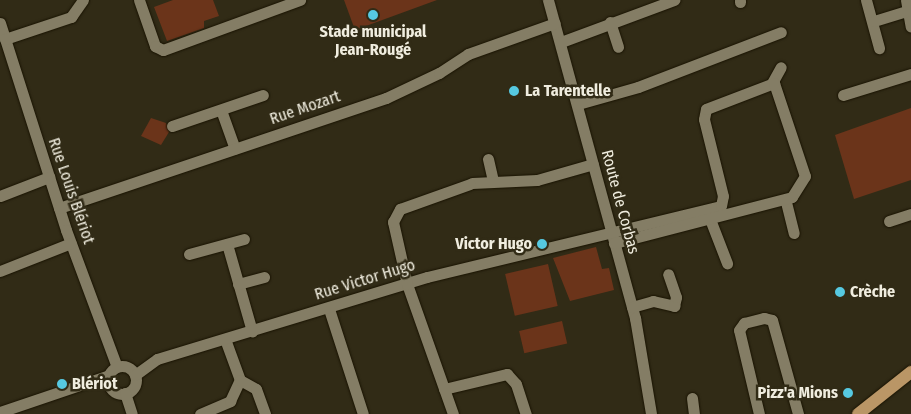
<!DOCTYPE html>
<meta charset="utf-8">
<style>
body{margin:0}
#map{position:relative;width:911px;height:414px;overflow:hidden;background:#312b16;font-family:"Fira Sans Condensed",sans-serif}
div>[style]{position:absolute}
.green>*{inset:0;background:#6b341a;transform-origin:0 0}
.roads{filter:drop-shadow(0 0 1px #191301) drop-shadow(0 0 1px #191301)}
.minor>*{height:11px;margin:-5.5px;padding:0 5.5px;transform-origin:5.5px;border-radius:5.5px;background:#847d65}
.minor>.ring{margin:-5.5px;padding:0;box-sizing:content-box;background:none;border:11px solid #847d65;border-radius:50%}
.major>*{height:12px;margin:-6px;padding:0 6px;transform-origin:6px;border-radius:6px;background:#ba9666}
.dots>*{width:14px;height:14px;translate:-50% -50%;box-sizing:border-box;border:2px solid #312b16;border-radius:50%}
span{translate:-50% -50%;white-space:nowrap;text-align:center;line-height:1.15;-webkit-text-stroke:5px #312b16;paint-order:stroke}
.poi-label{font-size:16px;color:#f0eddf;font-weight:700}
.left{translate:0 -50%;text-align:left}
.right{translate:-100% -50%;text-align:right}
.street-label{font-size:16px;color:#f0eddf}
</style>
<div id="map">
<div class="green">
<div style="clip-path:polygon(173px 0,213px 0,219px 16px,204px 21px,204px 28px,167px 41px,154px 7px)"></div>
<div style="clip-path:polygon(344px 0,437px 0,355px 30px)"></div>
<div style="clip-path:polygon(911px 108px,911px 180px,854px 199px,835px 135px)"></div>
<div style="clip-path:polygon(151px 118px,166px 123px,169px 132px,161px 145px,141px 136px)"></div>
<div style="clip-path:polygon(596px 247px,602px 269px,609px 268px,614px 290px,570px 301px,553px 258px)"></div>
<div style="left:548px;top:264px;width:43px;height:44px;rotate:77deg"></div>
<div style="left:562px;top:321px;width:23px;height:44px;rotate:77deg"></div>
</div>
<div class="roads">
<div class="minor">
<div style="left:139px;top:0;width:49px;rotate:70.8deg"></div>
<div style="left:155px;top:46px;width:9px;rotate:27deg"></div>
<div style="left:163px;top:50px;width:146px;rotate:-20.1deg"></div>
<div style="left:548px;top:0;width:330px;rotate:74.7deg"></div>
<div style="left:635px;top:318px;width:97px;rotate:80.5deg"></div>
<div style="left:740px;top:0;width:2px;rotate:90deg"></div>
<div style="left:866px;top:0;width:50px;rotate:74.8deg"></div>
<div style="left:906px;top:0;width:27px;rotate:80deg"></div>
<div style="left:874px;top:21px;width:34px;rotate:-17deg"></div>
<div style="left:610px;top:22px;width:26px;rotate:72deg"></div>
<div style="left:0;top:23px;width:217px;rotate:72.3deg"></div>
<div style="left:66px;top:230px;width:146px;rotate:69.6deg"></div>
<div style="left:5px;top:39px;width:70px;rotate:-18.4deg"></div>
<div style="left:71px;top:17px;width:21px;rotate:-55deg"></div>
<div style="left:561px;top:42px;width:121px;rotate:-20.4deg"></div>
<div style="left:772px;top:83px;width:18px;rotate:-61deg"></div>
<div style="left:843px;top:95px;width:71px;rotate:-17.2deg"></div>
<div style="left:578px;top:104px;width:62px;rotate:-15.8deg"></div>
<div style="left:638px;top:87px;width:153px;rotate:-21deg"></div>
<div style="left:221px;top:110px;width:41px;rotate:70.3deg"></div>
<div style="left:172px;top:126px;width:96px;rotate:-18.8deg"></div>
<div style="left:488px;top:159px;width:22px;rotate:77deg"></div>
<div style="left:472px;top:183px;width:65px;rotate:-2.6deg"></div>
<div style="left:537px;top:180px;width:58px;rotate:-15.9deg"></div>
<div style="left:0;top:196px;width:53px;rotate:-21.2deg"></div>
<div style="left:786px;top:202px;width:32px;rotate:76deg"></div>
<div style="left:59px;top:208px;width:345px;rotate:-18.6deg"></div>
<div style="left:386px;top:98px;width:59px;rotate:-25.3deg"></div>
<div style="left:439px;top:73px;width:35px;rotate:-33deg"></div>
<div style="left:468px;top:54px;width:92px;rotate:-19.6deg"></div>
<div style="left:708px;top:214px;width:53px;rotate:68.8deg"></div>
<div style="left:889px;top:221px;width:23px;rotate:-18deg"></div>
<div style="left:227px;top:244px;width:91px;rotate:74deg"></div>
<div style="left:189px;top:254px;width:57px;rotate:-15.3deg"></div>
<div style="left:0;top:271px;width:76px;rotate:-21.5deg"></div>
<div style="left:238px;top:284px;width:27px;rotate:-15deg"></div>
<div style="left:632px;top:307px;width:22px;rotate:-16deg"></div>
<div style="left:653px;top:301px;width:22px;rotate:13deg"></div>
<div style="left:674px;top:306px;width:9px;rotate:-77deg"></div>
<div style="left:676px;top:297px;width:24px;rotate:-109deg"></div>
<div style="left:329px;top:309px;width:110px;rotate:72.1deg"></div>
<div style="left:225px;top:339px;width:44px;rotate:69.9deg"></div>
<div class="ring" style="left:108px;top:366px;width:17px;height:17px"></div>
<div style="left:135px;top:375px;width:27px;rotate:-36deg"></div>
<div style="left:157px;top:359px;width:282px;rotate:-16.9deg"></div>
<div style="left:427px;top:277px;width:302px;rotate:-13.6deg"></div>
<div style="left:721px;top:206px;width:10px;rotate:-79deg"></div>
<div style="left:723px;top:196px;width:79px;rotate:-103.9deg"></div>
<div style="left:704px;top:119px;width:10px;rotate:-79deg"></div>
<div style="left:706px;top:109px;width:73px;rotate:-20.9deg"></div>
<div style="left:774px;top:83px;width:98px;rotate:71.6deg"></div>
<div style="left:805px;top:176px;width:25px;rotate:122deg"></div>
<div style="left:792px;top:197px;width:184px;rotate:165.5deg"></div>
<div style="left:444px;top:389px;width:65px;rotate:-13.4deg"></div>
<div style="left:507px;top:374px;width:13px;rotate:48deg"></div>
<div style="left:516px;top:384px;width:32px;rotate:72deg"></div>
<div style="left:125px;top:393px;width:22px;rotate:72deg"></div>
<div style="left:692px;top:398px;width:16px;rotate:83deg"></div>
<div style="left:0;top:412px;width:115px;rotate:-18.7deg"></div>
<div style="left:200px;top:414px;width:33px;rotate:-23deg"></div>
<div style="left:230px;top:401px;width:23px;rotate:-65deg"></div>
<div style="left:240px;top:380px;width:18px;rotate:29deg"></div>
<div style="left:256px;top:389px;width:27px;rotate:70deg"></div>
<div style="left:453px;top:414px;width:138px;rotate:-109.5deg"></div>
<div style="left:407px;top:284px;width:64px;rotate:-102.7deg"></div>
<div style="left:393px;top:222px;width:15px;rotate:-62deg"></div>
<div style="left:400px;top:209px;width:74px;rotate:-19.7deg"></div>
<div style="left:759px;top:414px;width:86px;rotate:-103.4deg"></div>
<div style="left:739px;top:330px;width:9px;rotate:-54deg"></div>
<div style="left:744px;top:323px;width:21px;rotate:-14deg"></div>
<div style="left:764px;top:318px;width:8px;rotate:14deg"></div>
<div style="left:772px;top:320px;width:98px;rotate:74.5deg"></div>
</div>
<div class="major">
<div style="left:858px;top:414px;width:68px;rotate:-38.4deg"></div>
</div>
</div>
<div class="dots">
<div style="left:373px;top:15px;background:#56c9e1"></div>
<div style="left:514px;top:91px;background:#56c9e1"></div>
<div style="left:542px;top:244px;background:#56c9e1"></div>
<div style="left:840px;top:292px;background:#56c9e1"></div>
<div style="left:62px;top:384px;background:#56c9e1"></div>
<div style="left:848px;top:393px;background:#56c9e1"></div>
</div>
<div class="poi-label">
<span style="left:373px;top:41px">Stade municipal<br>Jean-Rougé</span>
<span class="left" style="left:525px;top:91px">La Tarentelle</span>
<span class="right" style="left:532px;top:244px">Victor Hugo</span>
<span class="left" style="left:850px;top:292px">Crèche</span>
<span class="left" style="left:72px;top:384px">Blériot</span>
<span class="right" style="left:838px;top:393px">Pizz'a Mions</span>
</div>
<div class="street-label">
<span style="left:305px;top:108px;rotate:-19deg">Rue Mozart</span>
<span style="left:71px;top:191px;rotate:71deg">Rue Louis Blériot</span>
<span style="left:620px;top:202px;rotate:75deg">Route de Corbas</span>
<span style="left:365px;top:280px;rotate:-17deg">Rue Victor Hugo</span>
</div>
</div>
